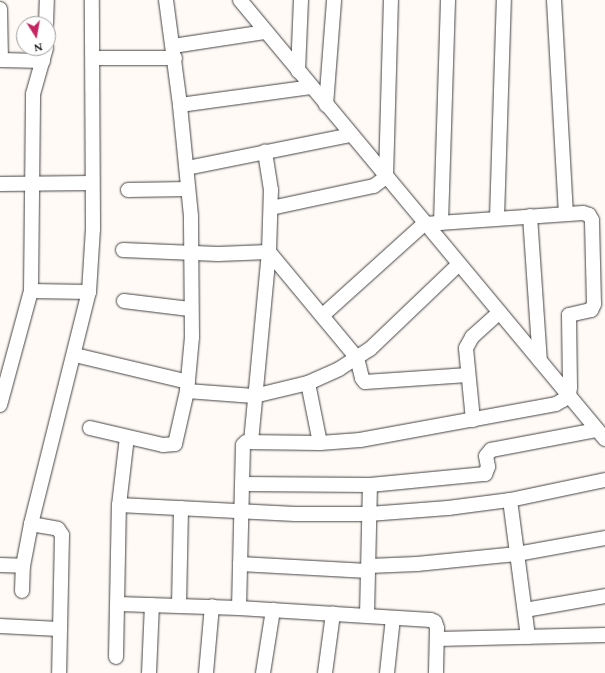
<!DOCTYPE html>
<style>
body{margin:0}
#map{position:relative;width:605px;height:673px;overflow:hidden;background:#fffaf5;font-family:Spectral,serif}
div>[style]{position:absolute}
.roads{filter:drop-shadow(0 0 1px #444) drop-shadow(0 0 1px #444)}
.minor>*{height:14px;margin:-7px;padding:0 7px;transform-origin:7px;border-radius:7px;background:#fff}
span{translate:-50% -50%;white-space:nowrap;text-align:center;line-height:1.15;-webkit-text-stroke:4px #fff;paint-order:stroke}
.north{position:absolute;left:16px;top:16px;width:40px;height:40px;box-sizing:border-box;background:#fff;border:1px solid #a0a0a0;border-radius:50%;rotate:169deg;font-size:11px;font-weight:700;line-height:16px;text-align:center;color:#111}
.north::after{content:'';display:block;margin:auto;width:14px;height:18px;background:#c52560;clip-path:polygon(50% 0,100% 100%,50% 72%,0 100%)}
</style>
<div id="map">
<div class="roads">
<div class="minor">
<div style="left:240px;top:0;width:571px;rotate:50.26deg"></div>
<div style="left:554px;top:0;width:214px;rotate:86.8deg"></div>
<div style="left:0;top:9px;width:51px;rotate:88.9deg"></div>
<div style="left:46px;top:24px;width:24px;rotate:-88deg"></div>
<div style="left:173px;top:46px;width:94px;rotate:-8.6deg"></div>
<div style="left:93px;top:58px;width:82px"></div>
<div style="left:0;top:60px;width:43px;rotate:1.3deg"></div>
<div style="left:298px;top:71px;width:71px;rotate:-87.6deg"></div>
<div style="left:180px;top:105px;width:132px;rotate:-7.8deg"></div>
<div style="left:326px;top:105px;width:105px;rotate:-85.6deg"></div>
<div style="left:187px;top:168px;width:167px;rotate:-11.4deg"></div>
<div style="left:0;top:184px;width:92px;rotate:-0.6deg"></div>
<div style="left:128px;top:190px;width:60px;rotate:-1deg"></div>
<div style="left:271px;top:208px;width:105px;rotate:-12.1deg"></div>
<div style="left:374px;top:186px;width:15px;rotate:-37deg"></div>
<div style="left:386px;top:177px;width:177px;rotate:-88.4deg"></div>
<div style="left:530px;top:216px;width:145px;rotate:86.1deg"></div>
<div style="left:497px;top:218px;width:218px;rotate:-88.2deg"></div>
<div style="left:441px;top:223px;width:223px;rotate:-88.2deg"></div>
<div style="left:123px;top:250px;width:95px;rotate:2.4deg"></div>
<div style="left:218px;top:254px;width:51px;rotate:-2.2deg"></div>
<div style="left:269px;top:252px;width:138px;rotate:50.3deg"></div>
<div style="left:357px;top:358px;width:21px;rotate:76deg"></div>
<div style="left:362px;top:378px;width:5px;rotate:53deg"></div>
<div style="left:365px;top:382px;width:103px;rotate:-3.9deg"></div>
<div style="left:31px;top:291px;width:58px;rotate:1deg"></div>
<div style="left:124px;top:301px;width:66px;rotate:6.9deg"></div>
<div style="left:75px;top:355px;width:116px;rotate:13.4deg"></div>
<div style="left:308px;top:383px;width:61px;rotate:78.7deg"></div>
<div style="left:187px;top:391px;width:67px;rotate:4.3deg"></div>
<div style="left:254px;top:396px;width:56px;rotate:-13.5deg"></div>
<div style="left:308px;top:383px;width:34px;rotate:-24deg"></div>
<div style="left:339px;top:369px;width:37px;rotate:-33deg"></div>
<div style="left:370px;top:349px;width:122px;rotate:-43.7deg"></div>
<div style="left:0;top:405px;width:118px;rotate:-74.8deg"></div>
<div style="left:31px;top:291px;width:197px;rotate:-89.4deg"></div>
<div style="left:33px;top:94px;width:48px;rotate:-74.2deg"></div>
<div style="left:473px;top:420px;width:72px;rotate:-95.6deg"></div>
<div style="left:466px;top:348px;width:13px;rotate:-61deg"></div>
<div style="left:472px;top:337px;width:36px;rotate:-42deg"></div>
<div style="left:90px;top:428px;width:75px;rotate:13.1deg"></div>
<div style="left:163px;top:445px;width:12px;rotate:-5deg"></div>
<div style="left:175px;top:444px;width:54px;rotate:-77.2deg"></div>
<div style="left:187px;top:391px;width:54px;rotate:-84.7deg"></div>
<div style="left:192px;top:337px;width:121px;rotate:-90.5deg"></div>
<div style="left:191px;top:216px;width:112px;rotate:-95.7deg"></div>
<div style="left:180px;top:105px;width:106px;rotate:-97.6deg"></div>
<div style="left:251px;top:442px;width:191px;rotate:-84.6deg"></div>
<div style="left:269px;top:252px;width:62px;rotate:-88.2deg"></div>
<div style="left:271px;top:190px;width:39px;rotate:-99deg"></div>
<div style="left:242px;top:484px;width:128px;rotate:0.4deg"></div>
<div style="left:370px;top:485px;width:116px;rotate:-5.5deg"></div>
<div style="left:485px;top:474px;width:8px;rotate:-67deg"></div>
<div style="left:488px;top:467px;width:11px;rotate:-100deg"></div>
<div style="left:486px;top:456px;width:8px;rotate:-50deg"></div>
<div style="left:491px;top:450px;width:108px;rotate:-10.7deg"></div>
<div style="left:510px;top:500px;width:138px;rotate:82.5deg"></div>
<div style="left:119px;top:505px;width:176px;rotate:2.9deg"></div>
<div style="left:295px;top:514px;width:74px"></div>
<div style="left:369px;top:514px;width:79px;rotate:-4.3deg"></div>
<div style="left:448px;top:508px;width:63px;rotate:-7.4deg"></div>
<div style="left:510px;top:500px;width:97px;rotate:-11.9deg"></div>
<div style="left:31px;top:524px;width:27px;rotate:10deg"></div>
<div style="left:58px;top:529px;width:7px;rotate:56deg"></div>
<div style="left:62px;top:535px;width:138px;rotate:91.2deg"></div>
<div style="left:240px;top:564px;width:128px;rotate:3.1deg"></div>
<div style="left:0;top:565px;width:23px;rotate:2deg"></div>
<div style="left:369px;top:566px;width:48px;rotate:-2.4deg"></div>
<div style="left:417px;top:564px;width:100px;rotate:-5.7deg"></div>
<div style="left:517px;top:554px;width:89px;rotate:-10.3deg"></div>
<div style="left:22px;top:591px;width:25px;rotate:-88deg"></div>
<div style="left:23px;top:566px;width:43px;rotate:-79.2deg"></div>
<div style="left:31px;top:524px;width:239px;rotate:-76deg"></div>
<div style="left:89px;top:292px;width:63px;rotate:-86.4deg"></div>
<div style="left:93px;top:229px;width:229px;rotate:-90.3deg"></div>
<div style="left:118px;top:604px;width:121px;rotate:1.9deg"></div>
<div style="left:239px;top:608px;width:192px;rotate:3.6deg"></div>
<div style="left:431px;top:620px;width:4px;rotate:27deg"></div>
<div style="left:435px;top:622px;width:6px;rotate:72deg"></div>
<div style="left:437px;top:628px;width:45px;rotate:91.3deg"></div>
<div style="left:179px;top:605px;width:97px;rotate:-88.8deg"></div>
<div style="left:239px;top:608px;width:163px;rotate:-88.6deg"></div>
<div style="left:243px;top:445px;width:4px;rotate:-45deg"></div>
<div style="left:246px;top:442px;width:74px;rotate:0.8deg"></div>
<div style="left:320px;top:443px;width:40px;rotate:-4.3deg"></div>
<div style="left:360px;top:440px;width:199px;rotate:-10.4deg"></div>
<div style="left:556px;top:404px;width:8px;rotate:-30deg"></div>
<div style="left:563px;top:400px;width:7px;rotate:-34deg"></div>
<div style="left:569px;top:396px;width:9px;rotate:-84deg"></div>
<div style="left:570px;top:387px;width:72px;rotate:-90.8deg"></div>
<div style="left:569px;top:315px;width:23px;rotate:-13deg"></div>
<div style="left:591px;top:310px;width:7px;rotate:-63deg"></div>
<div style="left:594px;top:304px;width:84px;rotate:-91.4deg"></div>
<div style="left:592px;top:220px;width:6px;rotate:-121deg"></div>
<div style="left:589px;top:215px;width:6px;rotate:-162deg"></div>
<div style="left:583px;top:213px;width:159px;rotate:176deg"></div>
<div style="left:424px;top:224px;width:137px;rotate:138deg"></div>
<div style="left:525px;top:610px;width:81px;rotate:-9.9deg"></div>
<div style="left:367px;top:616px;width:131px;rotate:-88.7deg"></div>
<div style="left:0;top:626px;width:59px;rotate:2.9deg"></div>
<div style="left:437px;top:639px;width:168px;rotate:-1.4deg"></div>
<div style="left:116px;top:657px;width:152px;rotate:-88.9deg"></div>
<div style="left:119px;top:505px;width:68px;rotate:-83.3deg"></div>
<div style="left:149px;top:673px;width:68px;rotate:-87.5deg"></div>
<div style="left:206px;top:673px;width:67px;rotate:-84.9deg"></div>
<div style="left:263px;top:673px;width:64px;rotate:-81deg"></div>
<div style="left:325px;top:673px;width:60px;rotate:-82.3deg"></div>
<div style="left:387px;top:673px;width:55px;rotate:-83.8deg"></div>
</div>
</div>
<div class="north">N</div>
</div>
